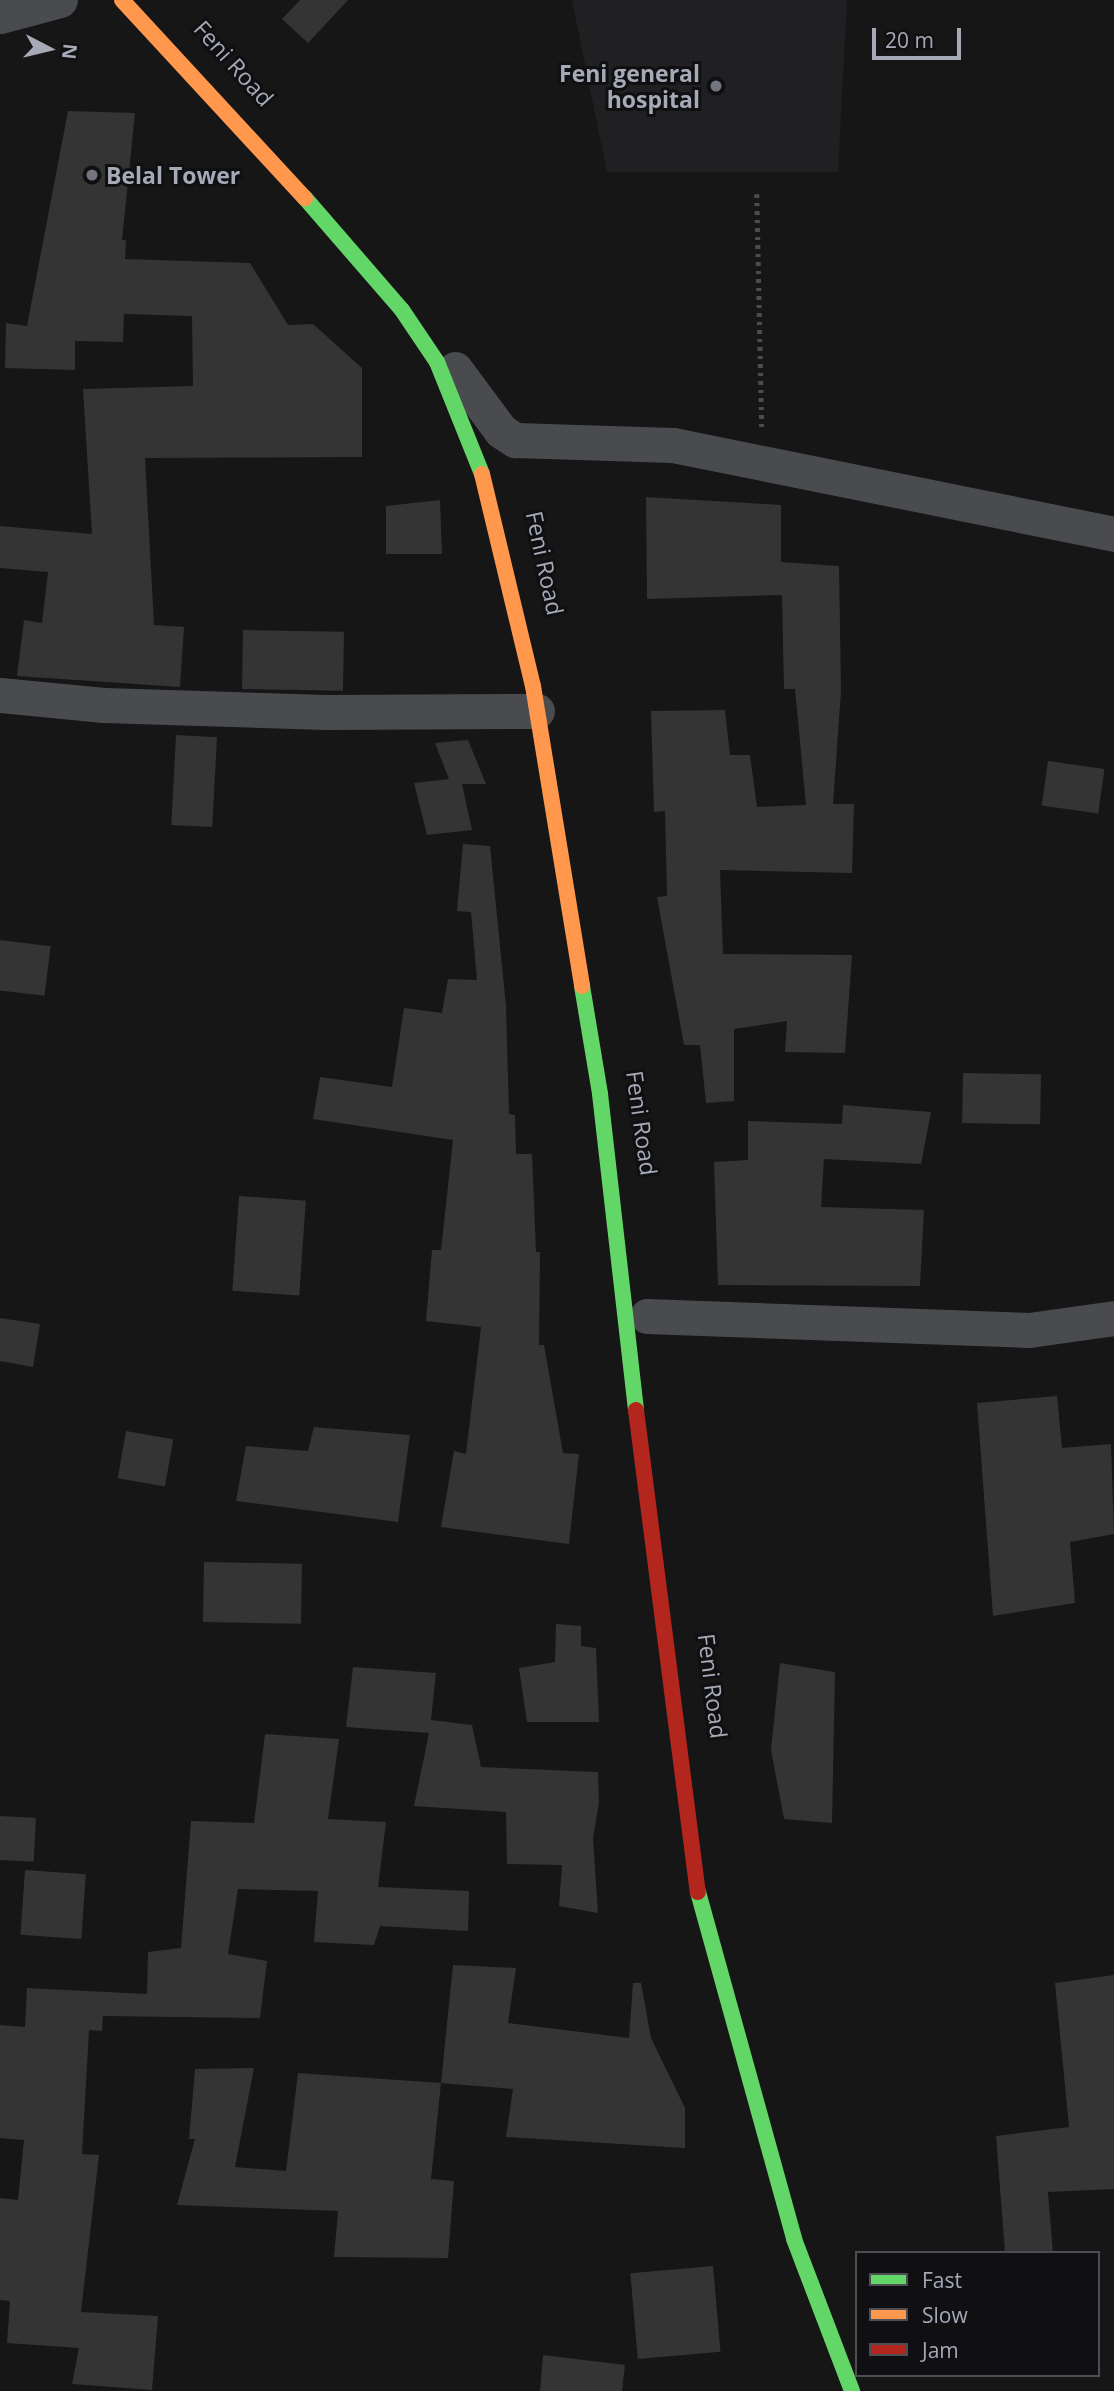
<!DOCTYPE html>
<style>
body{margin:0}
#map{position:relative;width:1114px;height:2391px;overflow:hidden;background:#161616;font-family:"Open Sans",sans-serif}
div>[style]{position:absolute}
.built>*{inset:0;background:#202022}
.building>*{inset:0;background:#343435;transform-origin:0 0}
.path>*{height:4.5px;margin-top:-2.25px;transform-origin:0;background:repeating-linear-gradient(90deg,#4c4c50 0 3.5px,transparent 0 8.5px)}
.street>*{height:35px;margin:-17.5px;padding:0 17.5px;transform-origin:17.5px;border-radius:17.5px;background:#494b4f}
.fast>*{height:16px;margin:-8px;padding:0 8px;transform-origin:8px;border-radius:8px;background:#63d668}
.slow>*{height:16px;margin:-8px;padding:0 8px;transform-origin:8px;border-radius:8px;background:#ff974d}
.jam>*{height:16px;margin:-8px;padding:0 8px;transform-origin:8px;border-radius:8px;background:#b3261e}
.dots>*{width:19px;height:19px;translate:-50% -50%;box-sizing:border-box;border:4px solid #101012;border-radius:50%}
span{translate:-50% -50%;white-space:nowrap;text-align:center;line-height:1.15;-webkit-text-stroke:6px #101012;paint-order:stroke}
.street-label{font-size:23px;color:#a6aab7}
.poi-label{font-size:23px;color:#a6aab7;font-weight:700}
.right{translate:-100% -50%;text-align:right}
.left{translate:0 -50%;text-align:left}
.legend{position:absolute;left:855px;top:2251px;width:245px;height:126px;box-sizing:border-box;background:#101012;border:2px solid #4c4e54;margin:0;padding:9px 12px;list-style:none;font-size:21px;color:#a6aab7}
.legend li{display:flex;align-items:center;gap:14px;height:35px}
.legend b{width:35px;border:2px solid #4c4e54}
.north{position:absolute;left:14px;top:14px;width:70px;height:70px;-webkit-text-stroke:5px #101012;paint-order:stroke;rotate:97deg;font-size:19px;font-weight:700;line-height:28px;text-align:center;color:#a6aab7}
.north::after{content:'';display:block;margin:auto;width:24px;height:32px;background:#a6aab7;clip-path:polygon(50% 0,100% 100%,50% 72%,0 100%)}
.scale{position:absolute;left:872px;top:28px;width:89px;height:32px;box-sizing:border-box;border:4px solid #a6aab7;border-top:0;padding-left:9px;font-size:21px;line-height:24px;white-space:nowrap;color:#a6aab7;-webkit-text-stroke:5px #101012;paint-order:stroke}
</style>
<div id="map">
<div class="built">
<div style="clip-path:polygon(572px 0,847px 0,838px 172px,607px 172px)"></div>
</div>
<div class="building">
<div style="clip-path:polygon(300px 0,348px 0,308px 43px,282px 19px)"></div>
<div style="clip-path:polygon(68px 111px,135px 113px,122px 240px,126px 240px,125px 259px,250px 263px,288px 325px,313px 324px,362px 368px,362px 457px,145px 458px,154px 625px,184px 627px,180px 687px,17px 676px,24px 620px,42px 623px,48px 572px,0 568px,0 526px,92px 534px,83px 389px,193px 386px,192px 316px,124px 314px,123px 342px,75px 341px,75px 370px,5px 368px,6px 323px,27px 326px)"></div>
<div style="clip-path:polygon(646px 497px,781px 505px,781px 562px,839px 566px,841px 691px,833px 804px,854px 804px,852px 873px,720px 870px,723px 954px,852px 955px,845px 1053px,785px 1052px,787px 1021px,734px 1029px,734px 1101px,706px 1103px,700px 1045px,684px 1045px,657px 897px,667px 896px,665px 811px,654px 812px,651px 711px,725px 710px,730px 755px,750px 755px,757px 807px,806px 805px,795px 689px,784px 689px,782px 595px,647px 599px)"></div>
<div style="clip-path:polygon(440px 500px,442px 554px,386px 554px,386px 506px)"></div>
<div style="left:243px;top:630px;width:101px;height:59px;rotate:1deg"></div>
<div style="left:176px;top:735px;width:41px;height:90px;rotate:3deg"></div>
<div style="clip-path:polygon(468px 740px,486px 784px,462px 784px,472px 830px,427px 835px,414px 783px,449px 779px,435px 743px)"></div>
<div style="left:1048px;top:761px;width:57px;height:45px;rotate:8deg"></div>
<div style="clip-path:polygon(463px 844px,490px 846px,506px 1006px,509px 1114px,515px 1115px,516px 1154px,532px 1154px,536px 1252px,540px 1252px,539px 1345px,544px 1345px,563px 1453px,579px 1454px,569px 1544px,441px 1527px,454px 1451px,466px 1454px,481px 1327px,426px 1321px,432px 1250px,441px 1250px,453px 1140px,313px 1119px,320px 1077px,392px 1087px,404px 1008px,442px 1013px,448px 979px,477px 980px,471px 912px,457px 911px)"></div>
<div style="left:0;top:940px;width:51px;height:50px;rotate:7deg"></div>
<div style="left:963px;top:1073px;width:78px;height:50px;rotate:1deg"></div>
<div style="clip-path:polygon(843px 1105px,931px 1112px,921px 1164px,824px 1159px,821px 1207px,924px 1210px,920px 1286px,718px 1285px,714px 1162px,748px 1160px,748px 1121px,842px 1124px)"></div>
<div style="left:239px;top:1196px;width:67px;height:95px;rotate:4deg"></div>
<div style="clip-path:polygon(0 1318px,40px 1324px,33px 1367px,0 1361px)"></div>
<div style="clip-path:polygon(1057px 1396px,1062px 1448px,1111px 1444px,1114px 1534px,1070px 1542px,1075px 1603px,993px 1616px,977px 1403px)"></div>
<div style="clip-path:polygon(314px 1427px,410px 1435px,398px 1522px,236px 1501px,246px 1446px,308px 1451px)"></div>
<div style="left:126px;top:1431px;width:48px;height:48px;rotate:10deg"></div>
<div style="left:204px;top:1562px;width:98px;height:60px;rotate:1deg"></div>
<div style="clip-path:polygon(556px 1624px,581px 1626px,581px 1646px,596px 1648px,599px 1722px,527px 1722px,519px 1668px,555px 1662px)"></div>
<div style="clip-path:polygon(780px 1663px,835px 1672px,832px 1823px,784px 1819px,771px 1750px)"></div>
<div style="clip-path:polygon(353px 1667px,436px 1673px,431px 1720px,472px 1725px,481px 1767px,598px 1772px,599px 1802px,593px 1839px,598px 1913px,559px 1906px,562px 1865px,507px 1864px,506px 1812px,414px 1806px,429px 1733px,346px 1727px)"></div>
<div style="clip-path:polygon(265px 1734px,339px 1739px,328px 1819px,386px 1822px,378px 1887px,469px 1891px,468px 1931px,380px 1926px,374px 1945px,314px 1942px,318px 1891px,238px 1889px,228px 1954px,267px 1961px,260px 2018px,103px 2016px,102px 2031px,89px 2030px,82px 2154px,99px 2155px,81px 2312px,158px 2316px,152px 2390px,72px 2384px,79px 2348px,7px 2343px,10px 2301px,0 2300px,0 2198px,18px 2200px,24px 2140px,0 2138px,0 2025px,25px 2027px,27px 1988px,147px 1994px,148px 1952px,181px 1948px,191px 1821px,254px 1823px)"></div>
<div style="left:0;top:1816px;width:36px;height:44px;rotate:3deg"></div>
<div style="left:25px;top:1870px;width:61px;height:65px;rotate:4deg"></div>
<div style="clip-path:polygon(453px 1965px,516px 1968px,508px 2023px,629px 2038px,633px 1983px,641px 1983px,651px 2038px,685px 2108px,685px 2148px,506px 2137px,513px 2089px,441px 2083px)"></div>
<div style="clip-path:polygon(1114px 1975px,1114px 2189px,1048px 2192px,1053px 2253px,1005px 2253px,996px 2136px,1069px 2127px,1055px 1983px)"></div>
<div style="clip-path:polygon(254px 2068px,235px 2167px,286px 2171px,298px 2073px,441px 2083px,431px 2179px,454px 2181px,448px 2258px,334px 2257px,338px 2211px,177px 2205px,195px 2139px,189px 2139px,195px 2069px)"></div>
<div style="left:713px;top:2266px;width:86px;height:83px;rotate:85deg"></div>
<div style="clip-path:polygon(543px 2355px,625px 2365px,622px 2391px,540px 2391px)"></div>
</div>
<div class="path">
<div style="left:757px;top:194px;width:236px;rotate:88.8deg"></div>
</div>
<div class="street">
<div style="left:0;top:16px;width:62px;rotate:-14.9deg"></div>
<div style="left:455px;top:369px;width:77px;rotate:53.4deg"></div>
<div style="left:501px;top:431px;width:17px;rotate:33deg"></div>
<div style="left:515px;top:440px;width:158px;rotate:1.8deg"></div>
<div style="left:673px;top:445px;width:450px;rotate:11.4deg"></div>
<div style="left:0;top:695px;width:104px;rotate:5.5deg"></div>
<div style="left:104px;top:705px;width:222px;rotate:1.8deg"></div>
<div style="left:326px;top:712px;width:211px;rotate:-0.3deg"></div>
<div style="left:647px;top:1316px;width:382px;rotate:2.1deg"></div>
<div style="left:1029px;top:1330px;width:86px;rotate:-8deg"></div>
</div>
<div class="fast">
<div style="left:305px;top:198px;width:148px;rotate:49.1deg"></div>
<div style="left:402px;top:310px;width:63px;rotate:56.1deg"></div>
<div style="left:437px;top:362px;width:121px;rotate:68.1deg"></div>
<div style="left:582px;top:986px;width:109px;rotate:80.5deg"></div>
<div style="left:600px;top:1094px;width:318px;rotate:83.5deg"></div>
<div style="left:698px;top:1892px;width:360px;rotate:74.5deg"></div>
<div style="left:794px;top:2239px;width:163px;rotate:69.1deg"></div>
</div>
<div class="slow">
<div style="left:122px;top:0;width:270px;rotate:47.3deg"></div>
<div style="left:482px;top:474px;width:218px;rotate:76.5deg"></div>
<div style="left:533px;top:686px;width:304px;rotate:80.7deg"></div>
</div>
<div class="jam">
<div style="left:636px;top:1410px;width:486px;rotate:82.7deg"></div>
</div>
<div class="dots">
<div style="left:716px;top:86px;background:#74767f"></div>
<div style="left:92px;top:175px;background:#74767f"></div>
</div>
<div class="street-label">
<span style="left:234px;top:63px;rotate:48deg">Feni Road</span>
<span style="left:545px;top:563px;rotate:78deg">Feni Road</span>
<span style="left:642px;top:1123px;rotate:82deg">Feni Road</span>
<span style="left:713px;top:1686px;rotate:83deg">Feni Road</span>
</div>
<div class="poi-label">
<span class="right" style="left:700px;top:86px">Feni general<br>hospital</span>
<span class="left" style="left:106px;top:175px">Belal Tower</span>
</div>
<ul class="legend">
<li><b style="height:9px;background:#63d668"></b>Fast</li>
<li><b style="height:9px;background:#ff974d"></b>Slow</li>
<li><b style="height:9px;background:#b3261e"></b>Jam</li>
</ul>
<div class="north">N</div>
<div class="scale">20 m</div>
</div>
